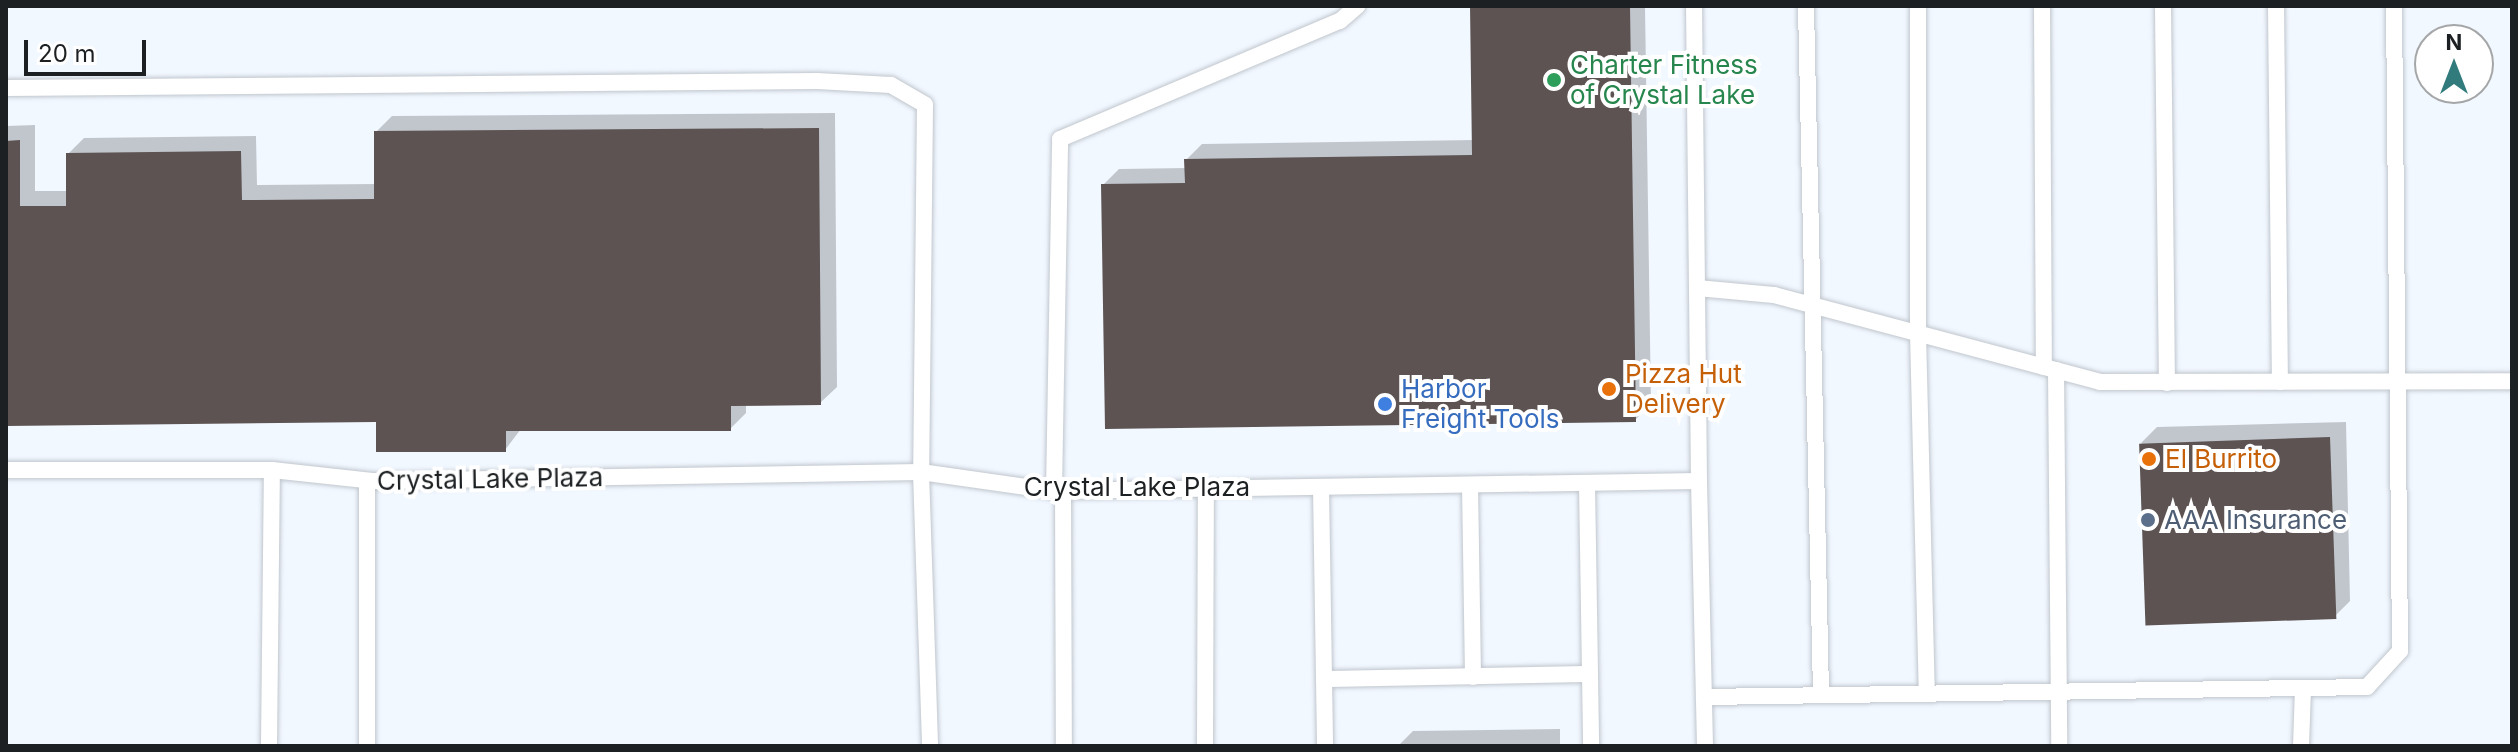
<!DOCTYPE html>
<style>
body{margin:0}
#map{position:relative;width:2518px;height:752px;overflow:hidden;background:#f2f8ff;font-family:Inter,sans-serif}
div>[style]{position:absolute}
.shadow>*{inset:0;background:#0003}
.building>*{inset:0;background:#5c5352;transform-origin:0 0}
.roads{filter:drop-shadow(0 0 2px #c0c6cd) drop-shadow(0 0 2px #c0c6cd)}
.service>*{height:16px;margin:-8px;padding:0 8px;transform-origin:8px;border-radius:8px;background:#fff}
.dots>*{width:22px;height:22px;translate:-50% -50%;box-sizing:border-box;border:4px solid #fff;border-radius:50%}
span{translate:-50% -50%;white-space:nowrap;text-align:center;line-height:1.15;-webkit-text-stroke:8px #fff;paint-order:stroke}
.leisure-label{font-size:26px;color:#27864d}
.left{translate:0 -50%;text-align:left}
.food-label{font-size:26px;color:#c56008}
.shop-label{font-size:26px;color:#366cbe}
.street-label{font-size:26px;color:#1d2022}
.service-label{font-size:26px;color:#4e5e75}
.frame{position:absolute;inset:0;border:8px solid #1d2022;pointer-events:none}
.north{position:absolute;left:2414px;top:24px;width:80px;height:80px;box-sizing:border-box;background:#fff;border:2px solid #a5a6a7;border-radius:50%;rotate:0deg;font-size:22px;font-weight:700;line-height:32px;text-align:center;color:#1d2022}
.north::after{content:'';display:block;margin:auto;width:28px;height:36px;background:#327b7c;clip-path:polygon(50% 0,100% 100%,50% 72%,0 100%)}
.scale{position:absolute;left:24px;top:40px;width:122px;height:36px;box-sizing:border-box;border:4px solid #1d2022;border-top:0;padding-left:10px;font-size:24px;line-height:28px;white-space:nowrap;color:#1d2022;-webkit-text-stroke:6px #fff;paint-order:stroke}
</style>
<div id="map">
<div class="shadow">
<div style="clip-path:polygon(1472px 6px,1645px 6px,1651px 404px,1635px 420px,1103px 185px,1119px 169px,1186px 168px,1186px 160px,1202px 144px,1474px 140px)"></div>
<div style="clip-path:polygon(835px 113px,837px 387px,820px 403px,746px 404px,746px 413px,730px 429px,521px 429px,505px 450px,378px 420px,6px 424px,6px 126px,35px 125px,35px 191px,68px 191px,68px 154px,84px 138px,256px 136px,257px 185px,376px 184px,376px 132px,392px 116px)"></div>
<div style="clip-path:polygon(2346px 422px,2350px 601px,2334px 617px,2141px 443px,2157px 427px)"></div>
<div style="clip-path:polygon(1560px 729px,1560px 746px,1398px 746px,1413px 731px)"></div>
</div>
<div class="building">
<div style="clip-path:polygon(1470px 6px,1630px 6px,1636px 422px,1105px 429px,1101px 184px,1185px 183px,1184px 159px,1472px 155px)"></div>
<div style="clip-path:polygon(819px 128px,821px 405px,731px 406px,731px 431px,506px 431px,506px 452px,376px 452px,376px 422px,6px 426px,6px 141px,20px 140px,20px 206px,66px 206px,66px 153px,241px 151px,242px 200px,374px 199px,374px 131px)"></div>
<div style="left:2330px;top:437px;width:182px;height:191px;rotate:88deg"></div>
</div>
<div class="roads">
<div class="service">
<div style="left:1806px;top:6px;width:689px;rotate:88.75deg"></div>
<div style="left:1918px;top:6px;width:327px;rotate:90deg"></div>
<div style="left:1918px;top:333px;width:361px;rotate:88.6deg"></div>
<div style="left:2042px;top:6px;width:361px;rotate:89.7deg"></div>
<div style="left:2163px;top:6px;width:377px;rotate:89.4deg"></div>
<div style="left:2276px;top:6px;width:376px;rotate:89.4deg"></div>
<div style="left:6px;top:88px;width:811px;rotate:-0.49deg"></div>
<div style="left:817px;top:81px;width:74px;rotate:3.1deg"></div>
<div style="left:891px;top:85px;width:39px;rotate:30deg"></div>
<div style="left:925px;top:105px;width:367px;rotate:90.6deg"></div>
<div style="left:921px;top:472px;width:274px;rotate:88.1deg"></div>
<div style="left:1697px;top:288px;width:77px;rotate:5.2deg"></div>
<div style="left:1774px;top:295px;width:337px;rotate:14.9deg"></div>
<div style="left:2100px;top:382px;width:412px;rotate:-0.1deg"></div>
<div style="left:2056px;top:370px;width:376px;rotate:89.5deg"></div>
<div style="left:6px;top:470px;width:266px"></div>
<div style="left:272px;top:470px;width:103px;rotate:6.2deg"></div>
<div style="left:374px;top:481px;width:547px;rotate:-0.94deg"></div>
<div style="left:921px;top:472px;width:134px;rotate:8.1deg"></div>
<div style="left:1054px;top:491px;width:645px;rotate:-0.89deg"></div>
<div style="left:1699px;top:481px;width:475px;rotate:-90.6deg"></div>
<div style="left:367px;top:481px;width:265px;rotate:90deg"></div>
<div style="left:1699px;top:481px;width:265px;rotate:88.7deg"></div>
<div style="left:1587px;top:483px;width:263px;rotate:89.1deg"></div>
<div style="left:1470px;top:485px;width:192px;rotate:89.1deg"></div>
<div style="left:1321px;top:487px;width:259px;rotate:89.1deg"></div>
<div style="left:1063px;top:490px;width:256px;rotate:89.8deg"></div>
<div style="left:1054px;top:491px;width:352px;rotate:-89deg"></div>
<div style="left:1060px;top:139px;width:304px;rotate:-22.9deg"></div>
<div style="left:1340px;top:21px;width:23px;rotate:-41deg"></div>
<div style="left:1324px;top:679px;width:266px;rotate:-1.1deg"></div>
<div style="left:1704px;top:697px;width:663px;rotate:-0.86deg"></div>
<div style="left:2367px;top:687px;width:49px;rotate:-47.5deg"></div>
<div style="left:2400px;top:651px;width:645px;rotate:-90.53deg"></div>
<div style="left:269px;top:746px;width:276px;rotate:-89.4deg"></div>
<div style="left:1205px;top:746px;width:258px;rotate:-89.8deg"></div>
<div style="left:2301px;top:746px;width:58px;rotate:-88deg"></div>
</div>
</div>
<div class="dots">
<div style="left:1554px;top:80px;background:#2e9e5b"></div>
<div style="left:1609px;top:389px;background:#e8710a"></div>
<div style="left:1385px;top:404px;background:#3f7fe0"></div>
<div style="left:2149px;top:459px;background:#e8710a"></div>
<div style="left:2148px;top:520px;background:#5c6f8a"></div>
</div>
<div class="leisure-label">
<span class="left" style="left:1570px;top:80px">Charter Fitness<br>of Crystal Lake</span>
</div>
<div class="food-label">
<span class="left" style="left:1625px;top:389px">Pizza Hut<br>Delivery</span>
<span class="left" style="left:2165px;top:459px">El Burrito</span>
</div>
<div class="shop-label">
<span class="left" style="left:1401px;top:404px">Harbor<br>Freight Tools</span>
</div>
<div class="street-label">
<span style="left:490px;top:479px;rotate:-1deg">Crystal Lake Plaza</span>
<span style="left:1137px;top:487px">Crystal Lake Plaza</span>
</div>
<div class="service-label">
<span class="left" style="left:2164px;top:520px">AAA Insurance</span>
</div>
<div class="frame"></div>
<div class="north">N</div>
<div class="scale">20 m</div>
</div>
